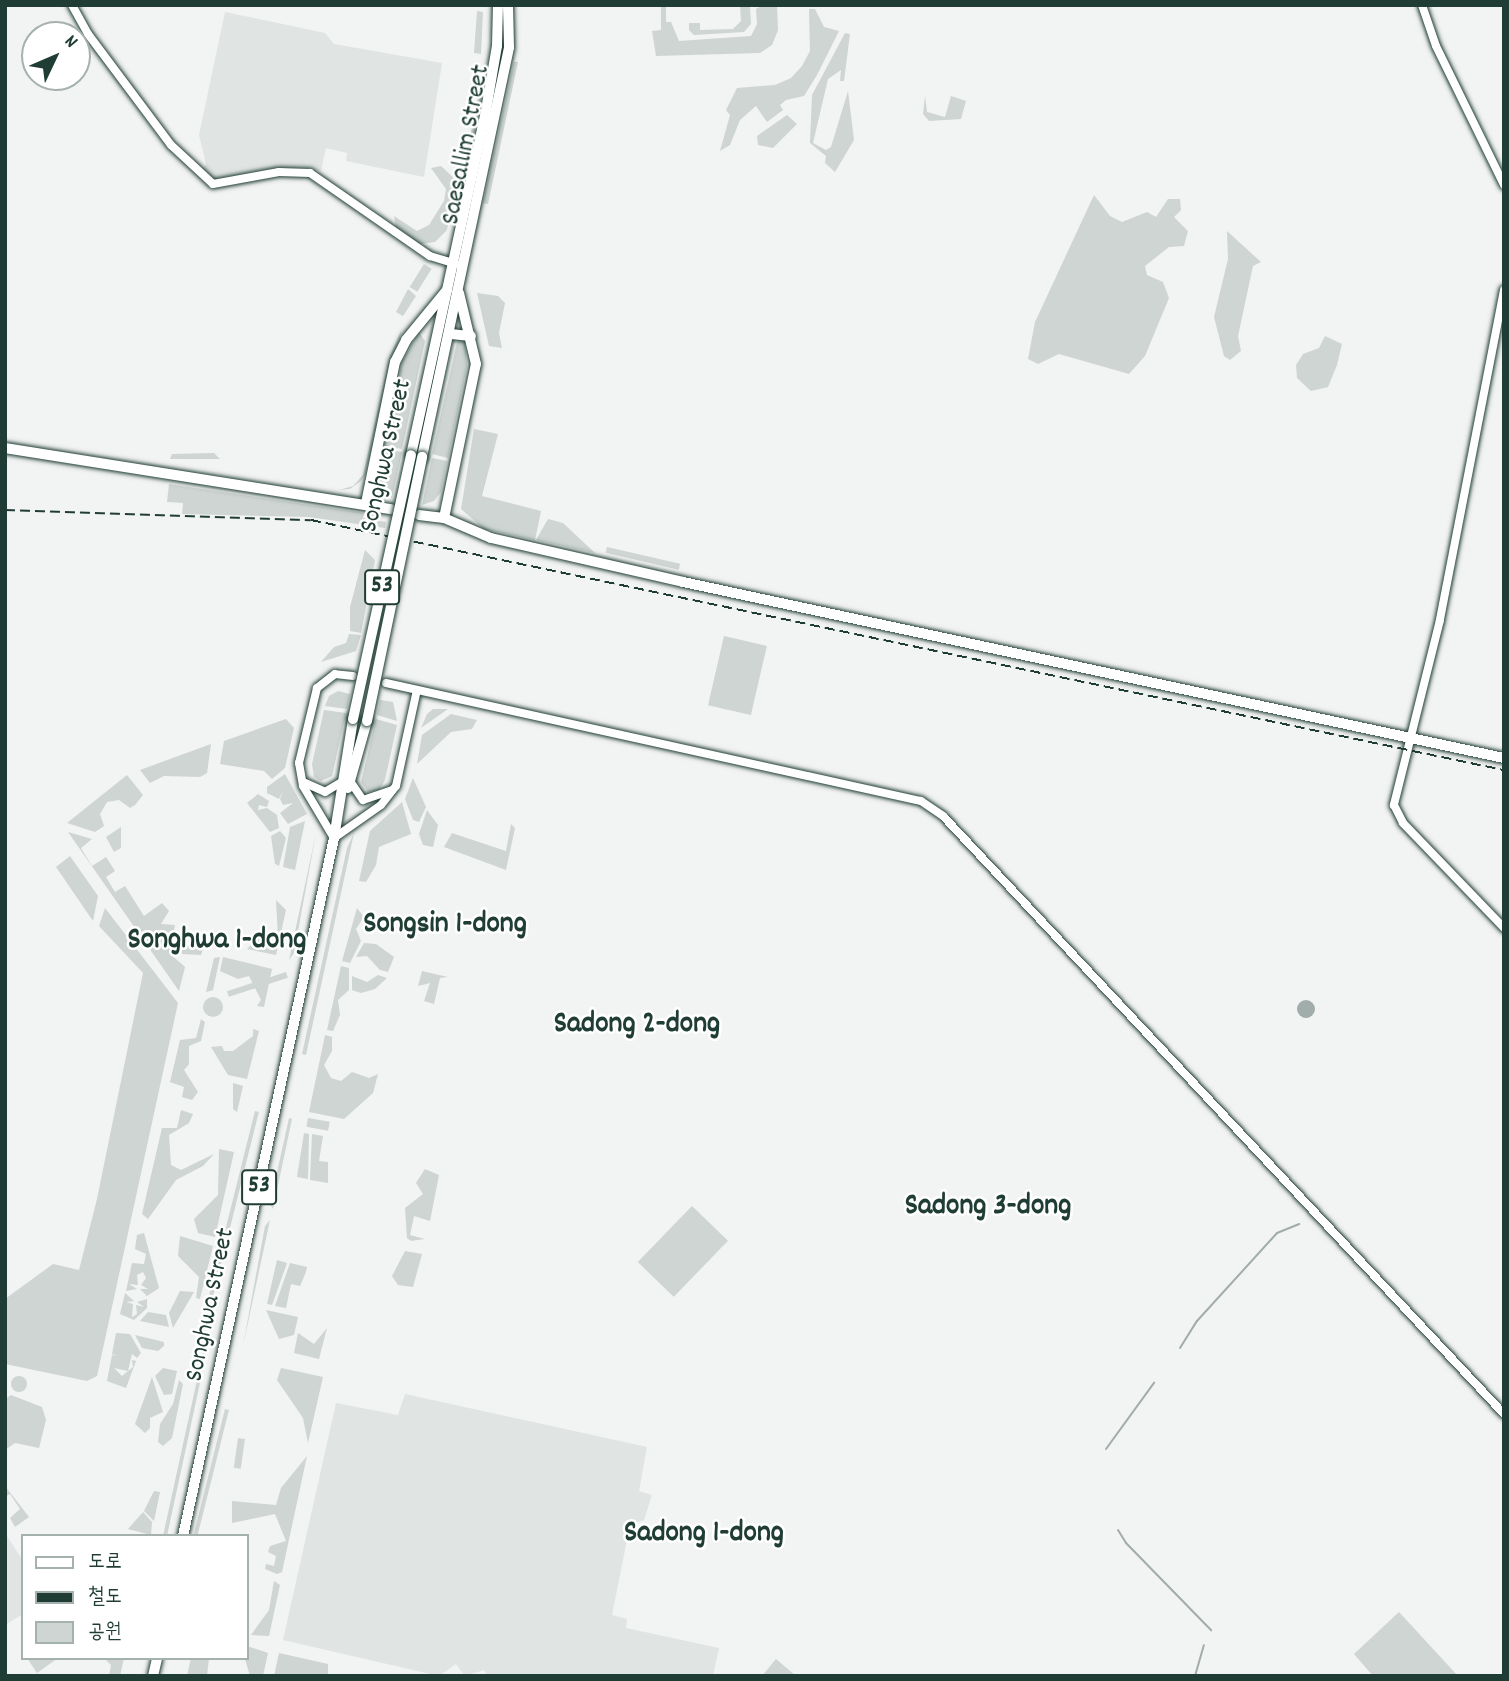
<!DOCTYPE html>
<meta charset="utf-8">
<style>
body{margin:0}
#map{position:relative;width:1509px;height:1681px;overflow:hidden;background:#f2f3f3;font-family:Dekko,"Poor Story",sans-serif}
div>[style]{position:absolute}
.built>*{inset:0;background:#e0e4e3}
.green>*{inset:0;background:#ced5d3;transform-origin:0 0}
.round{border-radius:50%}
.water>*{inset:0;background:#a1adaa}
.stream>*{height:2px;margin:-1px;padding:0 1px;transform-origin:1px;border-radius:1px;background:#a1adaa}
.roads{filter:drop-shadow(0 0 2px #1f3d34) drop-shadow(0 0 2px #1f3d34)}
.tertiary>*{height:8px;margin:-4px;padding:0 4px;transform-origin:4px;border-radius:4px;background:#fff}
.secondary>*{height:10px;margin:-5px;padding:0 5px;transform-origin:5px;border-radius:5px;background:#fff}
.primary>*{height:10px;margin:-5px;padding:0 5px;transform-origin:5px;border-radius:5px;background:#fff}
.rail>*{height:2px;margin-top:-1px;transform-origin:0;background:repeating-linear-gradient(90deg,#1f3d34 0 10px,transparent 0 15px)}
.bridges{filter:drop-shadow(0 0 2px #1f3d34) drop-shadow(0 0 2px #1f3d34)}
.primary-bridge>*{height:10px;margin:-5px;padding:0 5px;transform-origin:5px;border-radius:5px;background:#fff}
span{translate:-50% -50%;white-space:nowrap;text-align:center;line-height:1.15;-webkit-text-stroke:5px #fff;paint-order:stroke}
.shield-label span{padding:2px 5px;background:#fff;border:2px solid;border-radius:5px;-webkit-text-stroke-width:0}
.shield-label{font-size:24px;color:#1f3d34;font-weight:700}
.street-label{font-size:26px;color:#1f3d34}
.quarter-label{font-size:30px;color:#1f3d34;font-weight:700}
.frame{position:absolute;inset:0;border:7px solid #1f3d34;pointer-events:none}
.legend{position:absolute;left:21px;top:1534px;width:228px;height:126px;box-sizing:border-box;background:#fff;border:2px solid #a5b1ae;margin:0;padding:9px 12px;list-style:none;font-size:21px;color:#1f3d34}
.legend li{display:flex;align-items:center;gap:14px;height:35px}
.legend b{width:35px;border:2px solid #a5b1ae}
.north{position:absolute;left:21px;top:21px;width:70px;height:70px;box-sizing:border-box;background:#fff;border:2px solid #a5b1ae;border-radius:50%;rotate:46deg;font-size:19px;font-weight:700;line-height:28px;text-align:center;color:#1f3d34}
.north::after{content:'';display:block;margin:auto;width:24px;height:32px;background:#1f3d34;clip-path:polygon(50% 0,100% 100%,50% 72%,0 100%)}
</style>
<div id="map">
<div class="built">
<div style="clip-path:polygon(225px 12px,325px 33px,334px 44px,442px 63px,424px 177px,346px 161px,347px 153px,326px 148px,321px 171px,306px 168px,217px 183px,202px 169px,206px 164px,199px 135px)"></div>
<div style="clip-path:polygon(405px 1394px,647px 1447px,639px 1491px,652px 1495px,644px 1520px,630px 1525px,612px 1615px,627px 1619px,626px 1628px,719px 1648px,713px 1676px,488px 1676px,484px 1670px,465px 1676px,456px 1664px,439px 1676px,283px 1640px,336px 1403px,398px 1415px)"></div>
<div style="clip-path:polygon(5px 1533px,23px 1561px,23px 1614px,5px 1625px)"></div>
</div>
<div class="green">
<div style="clip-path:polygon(661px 5px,666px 5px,666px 22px,671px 22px,679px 41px,751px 36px,757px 24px,756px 9px,763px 5px,777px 5px,778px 30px,772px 45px,760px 53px,656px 56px,652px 31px,661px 30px)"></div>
<div style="clip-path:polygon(740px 5px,750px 7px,751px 24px,744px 32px,694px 35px,689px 30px,689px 23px,700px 23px,700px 30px,733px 29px,741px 21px)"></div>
<div style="clip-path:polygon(809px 9px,815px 9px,824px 27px,839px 31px,817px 75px,804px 96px,786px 100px,780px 105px,783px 110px,767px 122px,756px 106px,740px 120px,730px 145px,720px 151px,730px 115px,726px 110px,737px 88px,775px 85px,791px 78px,802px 66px,810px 51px)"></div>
<div style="clip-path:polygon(477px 11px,483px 12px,481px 54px,474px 53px)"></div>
<div style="clip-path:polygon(845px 33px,850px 34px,844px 81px,840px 81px,841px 70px,828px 79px,813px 143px,826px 150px,831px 147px,848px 91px,854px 140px,835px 172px,825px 163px,826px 156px,810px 143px,812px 95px)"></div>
<div style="clip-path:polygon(514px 62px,518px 62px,488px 204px,483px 203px)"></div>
<div style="clip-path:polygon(484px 67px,488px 73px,464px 177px,465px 162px)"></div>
<div style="clip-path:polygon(925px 96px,927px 112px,945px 117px,951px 96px,966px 101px,961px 119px,929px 121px,923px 114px)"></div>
<div style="clip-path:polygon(787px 115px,797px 124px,773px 148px,758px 145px,757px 136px)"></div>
<div style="clip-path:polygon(441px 166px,456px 180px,447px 230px,435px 242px,420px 244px,396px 227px,394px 216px,417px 231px,429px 225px,444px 201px,446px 189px,431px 168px)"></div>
<div style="clip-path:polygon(1094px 195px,1110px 216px,1122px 222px,1147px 212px,1156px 217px,1168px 199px,1180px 199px,1181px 210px,1174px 217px,1188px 231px,1184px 246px,1169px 247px,1145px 266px,1147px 275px,1163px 282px,1169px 298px,1145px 356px,1129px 374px,1059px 354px,1038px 364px,1028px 359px,1035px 322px)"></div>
<div style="clip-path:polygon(1227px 231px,1261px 262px,1253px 266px,1238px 336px,1241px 351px,1230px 360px,1224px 356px,1214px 317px,1228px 259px)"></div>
<div style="left:424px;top:264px;width:9px;height:27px;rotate:32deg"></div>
<div style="clip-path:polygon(408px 289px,416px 296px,403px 316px,396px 312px)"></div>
<div style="clip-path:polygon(477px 293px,498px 296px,505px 303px,499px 333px,502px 348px,489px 346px)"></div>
<div style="clip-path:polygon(402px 329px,365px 475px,361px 481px,350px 489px,339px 490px,353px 486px,363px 475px,390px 356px)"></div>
<div style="clip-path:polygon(419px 332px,425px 341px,402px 449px,384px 446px,402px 362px)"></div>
<div style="clip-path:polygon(1325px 336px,1342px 344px,1337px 365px,1328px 387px,1311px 391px,1297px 378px,1296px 365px,1303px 354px,1319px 348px)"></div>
<div style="clip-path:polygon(458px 338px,465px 342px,467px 366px,448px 458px,432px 454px)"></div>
<div style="clip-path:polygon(474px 429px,498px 434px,482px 496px,541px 511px,535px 540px,484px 529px,461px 509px)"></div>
<div style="clip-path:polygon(383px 449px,402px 452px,392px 498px,383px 493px,377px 483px)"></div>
<div style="clip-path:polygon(214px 453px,220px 459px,170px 459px,172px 454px)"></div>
<div style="clip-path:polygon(432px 458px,447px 461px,441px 492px,434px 501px,422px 505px)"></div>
<div style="clip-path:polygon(169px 484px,364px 513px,363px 518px,386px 522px,385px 528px,309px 517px,182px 514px,183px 503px,167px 502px)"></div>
<div style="clip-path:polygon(548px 519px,563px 523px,595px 553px,536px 540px)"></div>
<div style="left:607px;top:547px;width:75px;height:6px;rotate:13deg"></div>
<div style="clip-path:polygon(365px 550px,375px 560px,361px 633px,350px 631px,350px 607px)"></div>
<div style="clip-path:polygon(349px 634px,361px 635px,356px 651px,321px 662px,334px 647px,346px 643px)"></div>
<div style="left:724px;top:636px;width:44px;height:71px;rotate:13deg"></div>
<div style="clip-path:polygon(338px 691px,350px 694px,347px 709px,325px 706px,329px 696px)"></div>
<div style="clip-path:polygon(380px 700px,393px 702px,397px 721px,377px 715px)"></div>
<div style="clip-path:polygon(433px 709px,448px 709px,421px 728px,427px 714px)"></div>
<div style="clip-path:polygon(324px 710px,346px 713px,332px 776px,321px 781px,314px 777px,312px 764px)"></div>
<div style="clip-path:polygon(451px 714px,477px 720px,472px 729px,451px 732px,417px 764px,422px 735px)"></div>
<div style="clip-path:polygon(286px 719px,294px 728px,285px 768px,272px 779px,264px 771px,220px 764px,224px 741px)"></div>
<div style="clip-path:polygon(376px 719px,397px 725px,385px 780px,379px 790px,368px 792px,361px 782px)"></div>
<div style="clip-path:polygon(211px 744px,207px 773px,200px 777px,164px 776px,150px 783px,140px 770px)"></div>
<div style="clip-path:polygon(285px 774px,307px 814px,288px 824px,280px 813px,293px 803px,283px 805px,280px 799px,283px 790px,279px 799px,267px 793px,267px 787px)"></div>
<div style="clip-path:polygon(127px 775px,143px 795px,135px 805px,130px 808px,119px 800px,107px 802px,100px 814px,104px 826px,95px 832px,67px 823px)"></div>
<div style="clip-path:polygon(413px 778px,426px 807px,419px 822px,413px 820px,405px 799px)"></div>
<div style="clip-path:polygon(258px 794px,269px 801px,267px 807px,259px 805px,258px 810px,267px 808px,277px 815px,279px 828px,270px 832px,247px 803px)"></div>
<div style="clip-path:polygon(402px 802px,411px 834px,379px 847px,376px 865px,366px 882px,359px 881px,370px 831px)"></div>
<div style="clip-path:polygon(427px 810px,438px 825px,433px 847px,423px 845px,419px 834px)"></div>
<div style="clip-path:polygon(305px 821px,295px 870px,283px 867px,290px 827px)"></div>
<div style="clip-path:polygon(511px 824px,515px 828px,506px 870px,444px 847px,452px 833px,506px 851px)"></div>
<div style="clip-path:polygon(121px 827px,121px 848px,114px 852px,106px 837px)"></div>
<div style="clip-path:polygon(280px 831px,286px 838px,279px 866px,275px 864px,271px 836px)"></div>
<div style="clip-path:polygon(68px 832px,92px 839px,81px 848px,92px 866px,106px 857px,115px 871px,106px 877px,115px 892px,125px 886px,144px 916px,162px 903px,169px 911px,161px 924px,175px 925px,169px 953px,185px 967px,179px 991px)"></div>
<div style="clip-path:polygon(316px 833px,294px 953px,289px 960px)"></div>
<div style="clip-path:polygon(354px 833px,306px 1055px,302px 1054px,347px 848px)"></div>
<div style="clip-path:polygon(70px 856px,98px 896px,93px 921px,56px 867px)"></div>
<div style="clip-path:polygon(276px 900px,286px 910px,276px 955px,247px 949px,260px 936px,270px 944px,278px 938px)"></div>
<div style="clip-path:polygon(105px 908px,178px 1003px,97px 1376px,87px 1381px,5px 1364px,5px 1299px,53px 1264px,79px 1270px,97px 1199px,143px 973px,99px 926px)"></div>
<div style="clip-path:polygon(357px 908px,364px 917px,356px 929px,361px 941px,350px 963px,342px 961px)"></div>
<div style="clip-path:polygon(364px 943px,376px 944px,394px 957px,388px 972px,380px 970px,367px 956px,356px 957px)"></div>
<div style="clip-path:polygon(180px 944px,203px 949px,201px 955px,182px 954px)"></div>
<div style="clip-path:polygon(220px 957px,213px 990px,206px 992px,214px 958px)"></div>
<div style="clip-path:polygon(223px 957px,272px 969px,264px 1007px,257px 1006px,261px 1000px,249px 976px,238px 979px,220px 971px)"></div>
<div style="clip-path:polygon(341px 966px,349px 968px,349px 990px,338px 1000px,340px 1015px,333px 1031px,327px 1030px)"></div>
<div style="clip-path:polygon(422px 971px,448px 977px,440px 978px,434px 1004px,424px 1001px,430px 983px,418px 986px)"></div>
<div style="left:286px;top:972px;width:6px;height:62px;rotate:72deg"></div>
<div style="clip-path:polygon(378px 975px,387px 978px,375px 989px,361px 993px,352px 990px,352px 976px,367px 982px)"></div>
<div class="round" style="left:203px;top:997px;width:20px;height:20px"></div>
<div style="clip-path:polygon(201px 1019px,205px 1022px,201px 1041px,189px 1046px,189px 1064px,184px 1070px,198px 1092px,192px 1100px,182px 1097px,184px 1087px,170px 1082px,180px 1040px,196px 1038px)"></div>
<div style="clip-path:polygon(253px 1029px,259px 1031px,247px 1079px,228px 1075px,211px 1047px,222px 1046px,224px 1051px,233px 1051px,253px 1036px)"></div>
<div style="clip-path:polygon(325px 1035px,332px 1037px,332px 1051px,324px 1065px,331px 1078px,341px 1081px,352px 1072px,369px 1078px,378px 1074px,373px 1093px,344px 1119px,309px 1112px)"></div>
<div style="clip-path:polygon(233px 1083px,243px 1086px,237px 1112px,233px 1109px)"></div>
<div style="clip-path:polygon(181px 1110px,193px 1114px,189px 1123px,169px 1135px,171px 1165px,181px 1170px,214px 1154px,203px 1166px,176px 1180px,148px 1219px,142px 1214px,162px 1128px,177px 1128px)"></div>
<div style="left:255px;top:1111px;width:4px;height:231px;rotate:14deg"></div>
<div style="clip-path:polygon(289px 1118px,292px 1119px,273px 1209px,270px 1204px)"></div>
<div style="left:308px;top:1118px;width:22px;height:9px;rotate:10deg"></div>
<div style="clip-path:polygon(304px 1133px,309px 1134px,308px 1179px,297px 1177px)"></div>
<div style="clip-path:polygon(312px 1134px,323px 1136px,319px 1161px,328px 1162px,328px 1183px,310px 1180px)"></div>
<div style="clip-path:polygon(219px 1149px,234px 1152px,215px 1237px,198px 1233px,194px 1219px,218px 1195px)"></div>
<div style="clip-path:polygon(425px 1169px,439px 1175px,430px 1221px,414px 1216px,410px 1235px,425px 1239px,411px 1241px,407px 1238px,405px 1208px,423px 1194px,416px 1183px)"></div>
<div style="left:692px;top:1206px;width:50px;height:78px;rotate:44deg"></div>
<div style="clip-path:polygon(270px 1220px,243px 1346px,265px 1226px)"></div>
<div style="clip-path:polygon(144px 1233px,159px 1288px,147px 1296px,140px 1289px,148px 1289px,141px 1285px,146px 1278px,143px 1272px,137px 1275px,138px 1285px,129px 1284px,137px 1289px,126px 1291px,132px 1263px,144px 1264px,146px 1254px,135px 1249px,137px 1235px)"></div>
<div style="clip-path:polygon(180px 1236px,213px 1246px,200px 1299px,196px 1298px,199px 1277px,178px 1256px)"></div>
<div style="clip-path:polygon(405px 1251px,422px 1254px,413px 1287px,398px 1285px,392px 1276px)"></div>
<div style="clip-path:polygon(277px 1260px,287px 1263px,272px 1305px,267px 1304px)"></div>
<div style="clip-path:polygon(290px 1263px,307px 1267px,306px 1272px,300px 1286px,291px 1284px,286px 1308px,275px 1306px)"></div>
<div style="clip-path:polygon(180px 1291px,194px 1292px,173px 1328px,169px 1313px)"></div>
<div style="clip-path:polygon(125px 1293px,134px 1301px,126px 1302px,133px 1304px,132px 1317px,137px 1314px,136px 1305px,144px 1307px,137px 1302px,147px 1299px,147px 1308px,134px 1320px,120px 1314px)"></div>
<div style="clip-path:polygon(266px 1310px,298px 1317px,294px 1335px,279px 1339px)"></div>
<div style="clip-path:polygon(148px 1312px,166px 1315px,169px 1327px,140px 1321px)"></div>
<div style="clip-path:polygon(327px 1328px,319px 1359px,294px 1353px,298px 1333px,314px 1344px)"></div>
<div style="clip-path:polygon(116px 1333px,130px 1334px,141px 1353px,137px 1358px,132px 1354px,128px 1371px,114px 1368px,122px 1376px,133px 1367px,132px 1360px,136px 1361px,126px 1388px,107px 1381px,112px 1355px,117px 1356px,112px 1354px)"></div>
<div style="clip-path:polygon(135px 1335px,164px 1342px,164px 1346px,158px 1351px,142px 1348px)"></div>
<div style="clip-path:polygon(204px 1348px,206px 1355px,167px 1536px,163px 1536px)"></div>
<div style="clip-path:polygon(163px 1368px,177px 1371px,172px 1394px,164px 1395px,155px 1376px)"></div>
<div style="clip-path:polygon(281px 1368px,323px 1377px,308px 1443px,303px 1418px,277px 1380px)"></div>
<div class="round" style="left:11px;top:1376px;width:16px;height:16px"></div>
<div style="clip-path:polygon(152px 1377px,163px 1412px,150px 1418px,150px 1428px,145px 1433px,135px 1424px)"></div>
<div style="clip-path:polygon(179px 1380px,183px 1384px,172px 1438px,163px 1446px,158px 1442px,160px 1424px,173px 1404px)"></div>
<div style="clip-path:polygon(11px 1395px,42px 1407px,46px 1420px,39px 1448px,15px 1443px,5px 1450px,5px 1399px)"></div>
<div style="left:225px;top:1409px;width:4px;height:130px;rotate:14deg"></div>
<div style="left:238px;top:1438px;width:7px;height:30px;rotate:8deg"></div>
<div style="clip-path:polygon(307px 1456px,282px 1572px,277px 1574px,265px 1569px,266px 1564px,274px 1566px,276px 1556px,268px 1552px,270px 1546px,286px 1541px,275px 1514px,232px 1523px,232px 1501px,276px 1505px,281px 1488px)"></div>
<div style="clip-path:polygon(5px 1486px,29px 1517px,15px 1527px,10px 1518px,20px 1509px,10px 1494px,5px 1497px)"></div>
<div style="clip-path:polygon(154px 1491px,160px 1492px,154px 1521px,144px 1511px)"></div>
<div style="clip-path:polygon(143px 1512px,152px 1522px,151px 1535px,128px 1529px)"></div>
<div style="clip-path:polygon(274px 1581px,280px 1585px,269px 1636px,251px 1635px,269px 1610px)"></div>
<div style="clip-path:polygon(1399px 1612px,1458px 1676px,1373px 1676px,1354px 1654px)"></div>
<div style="clip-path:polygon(247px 1646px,268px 1653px,263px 1676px,250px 1676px,245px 1659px,230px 1658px,247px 1658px)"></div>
<div style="clip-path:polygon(279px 1653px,328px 1664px,328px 1676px,274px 1676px)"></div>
<div style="clip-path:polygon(27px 1658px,58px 1658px,37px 1673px)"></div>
<div style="clip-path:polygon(104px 1658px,124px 1658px,120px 1676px,109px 1676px,111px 1665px)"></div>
<div style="clip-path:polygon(191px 1658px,209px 1658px,207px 1676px,187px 1676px)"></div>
<div style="clip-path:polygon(776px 1659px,796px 1676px,762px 1676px)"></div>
</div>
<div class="water">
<div class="round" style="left:1297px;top:1000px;width:18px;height:18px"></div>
</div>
<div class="stream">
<div style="left:1180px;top:1348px;width:32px;rotate:-58deg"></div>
<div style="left:1197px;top:1321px;width:119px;rotate:-47.7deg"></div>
<div style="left:1277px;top:1233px;width:24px;rotate:-22deg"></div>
<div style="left:1106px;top:1449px;width:82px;rotate:-54deg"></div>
<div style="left:1118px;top:1530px;width:15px;rotate:58deg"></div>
<div style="left:1126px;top:1543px;width:122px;rotate:45.7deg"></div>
<div style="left:1195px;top:1676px;width:32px;rotate:-74deg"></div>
</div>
<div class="roads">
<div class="tertiary">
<div style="left:72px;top:5px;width:33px;rotate:61deg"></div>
<div style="left:88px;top:34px;width:139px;rotate:53.2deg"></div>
<div style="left:171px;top:145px;width:57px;rotate:42.9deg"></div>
<div style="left:213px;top:184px;width:67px;rotate:-10.3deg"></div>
<div style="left:279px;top:172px;width:31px;rotate:2deg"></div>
<div style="left:310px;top:173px;width:146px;rotate:34.7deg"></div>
<div style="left:430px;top:256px;width:27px;rotate:17deg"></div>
<div style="left:1422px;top:5px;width:43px;rotate:71.1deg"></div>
<div style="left:1436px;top:46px;width:155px;rotate:63.9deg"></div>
<div style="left:1504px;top:290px;width:336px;rotate:101deg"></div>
<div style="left:1440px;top:620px;width:191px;rotate:104deg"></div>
<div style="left:1394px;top:805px;width:20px;rotate:63deg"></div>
<div style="left:1403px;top:823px;width:146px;rotate:46.1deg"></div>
<div style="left:353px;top:676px;width:18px;rotate:-174deg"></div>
<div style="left:335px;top:674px;width:23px;rotate:142deg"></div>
<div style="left:317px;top:688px;width:77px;rotate:103.5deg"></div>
<div style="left:299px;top:763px;width:23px;rotate:80deg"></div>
<div style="left:303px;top:786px;width:61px;rotate:59.2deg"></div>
<div style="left:334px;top:838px;width:57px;rotate:-35.1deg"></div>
<div style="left:381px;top:805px;width:24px;rotate:-52deg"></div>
<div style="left:396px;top:786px;width:98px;rotate:-77.7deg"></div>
<div style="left:386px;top:683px;width:548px;rotate:12.44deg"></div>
<div style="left:921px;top:801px;width:27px;rotate:34deg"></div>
<div style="left:943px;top:816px;width:820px;rotate:46.83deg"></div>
<div style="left:350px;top:781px;width:23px;rotate:56deg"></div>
<div style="left:363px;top:800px;width:31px;rotate:-19deg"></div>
<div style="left:303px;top:782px;width:24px;rotate:24deg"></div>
<div style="left:325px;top:792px;width:21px;rotate:-31deg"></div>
</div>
<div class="secondary">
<div style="left:451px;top:334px;width:20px;rotate:6deg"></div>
<div style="left:5px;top:448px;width:391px;rotate:9deg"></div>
<div style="left:366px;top:503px;width:144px;rotate:-78.4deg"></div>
<div style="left:395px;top:362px;width:25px;rotate:-63deg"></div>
<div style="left:406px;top:340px;width:65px;rotate:-50.6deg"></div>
<div style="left:419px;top:515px;width:25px;rotate:7deg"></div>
<div style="left:444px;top:518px;width:51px;rotate:23.1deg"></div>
<div style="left:491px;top:538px;width:197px;rotate:12.9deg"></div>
<div style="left:683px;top:582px;width:840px;rotate:12.1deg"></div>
<div style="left:444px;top:518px;width:157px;rotate:-78.3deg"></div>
<div style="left:476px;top:364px;width:73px;rotate:-103.5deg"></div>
</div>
<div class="primary">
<div style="left:411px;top:455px;width:347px;rotate:-77.7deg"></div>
<div style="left:485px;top:116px;width:71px;rotate:-80.3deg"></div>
<div style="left:497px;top:46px;width:41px;rotate:-88.6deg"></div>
<div style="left:422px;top:457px;width:419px;rotate:-78deg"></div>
<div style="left:509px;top:47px;width:42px;rotate:-91.4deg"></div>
<div style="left:348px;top:788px;width:70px;rotate:-74.2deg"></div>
<div style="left:183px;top:1536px;width:714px;rotate:-77.79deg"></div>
<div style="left:334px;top:838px;width:121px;rotate:-80.9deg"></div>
<div style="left:153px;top:1676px;width:18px;rotate:-77deg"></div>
</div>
</div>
<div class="rail">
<div style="left:5px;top:510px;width:306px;rotate:1.9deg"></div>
<div style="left:311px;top:520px;width:1219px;rotate:11.84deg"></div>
</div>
<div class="bridges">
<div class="primary-bridge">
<div style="left:353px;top:719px;width:270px;rotate:-77.6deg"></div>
<div style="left:367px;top:721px;width:270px;rotate:-78.2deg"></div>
</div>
</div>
<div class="shield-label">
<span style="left:382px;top:587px">53</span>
<span style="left:259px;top:1187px">53</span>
</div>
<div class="street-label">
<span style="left:467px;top:145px;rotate:-79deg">Saesallim Street</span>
<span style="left:387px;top:456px;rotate:-77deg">Songhwa Street</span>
<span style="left:211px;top:1305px;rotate:-78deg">Songhwa Street</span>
</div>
<div class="quarter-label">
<span style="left:445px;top:926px">Songsin 1-dong</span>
<span style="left:217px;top:942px">Songhwa 1-dong</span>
<span style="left:637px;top:1026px">Sadong 2-dong</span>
<span style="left:988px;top:1208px">Sadong 3-dong</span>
<span style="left:704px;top:1535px">Sadong 1-dong</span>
</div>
<div class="frame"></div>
<ul class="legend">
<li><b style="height:9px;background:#fff"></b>도로</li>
<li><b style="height:9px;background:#1f3d34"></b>철도</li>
<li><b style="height:19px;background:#ced5d3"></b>공원</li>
</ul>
<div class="north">N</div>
</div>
